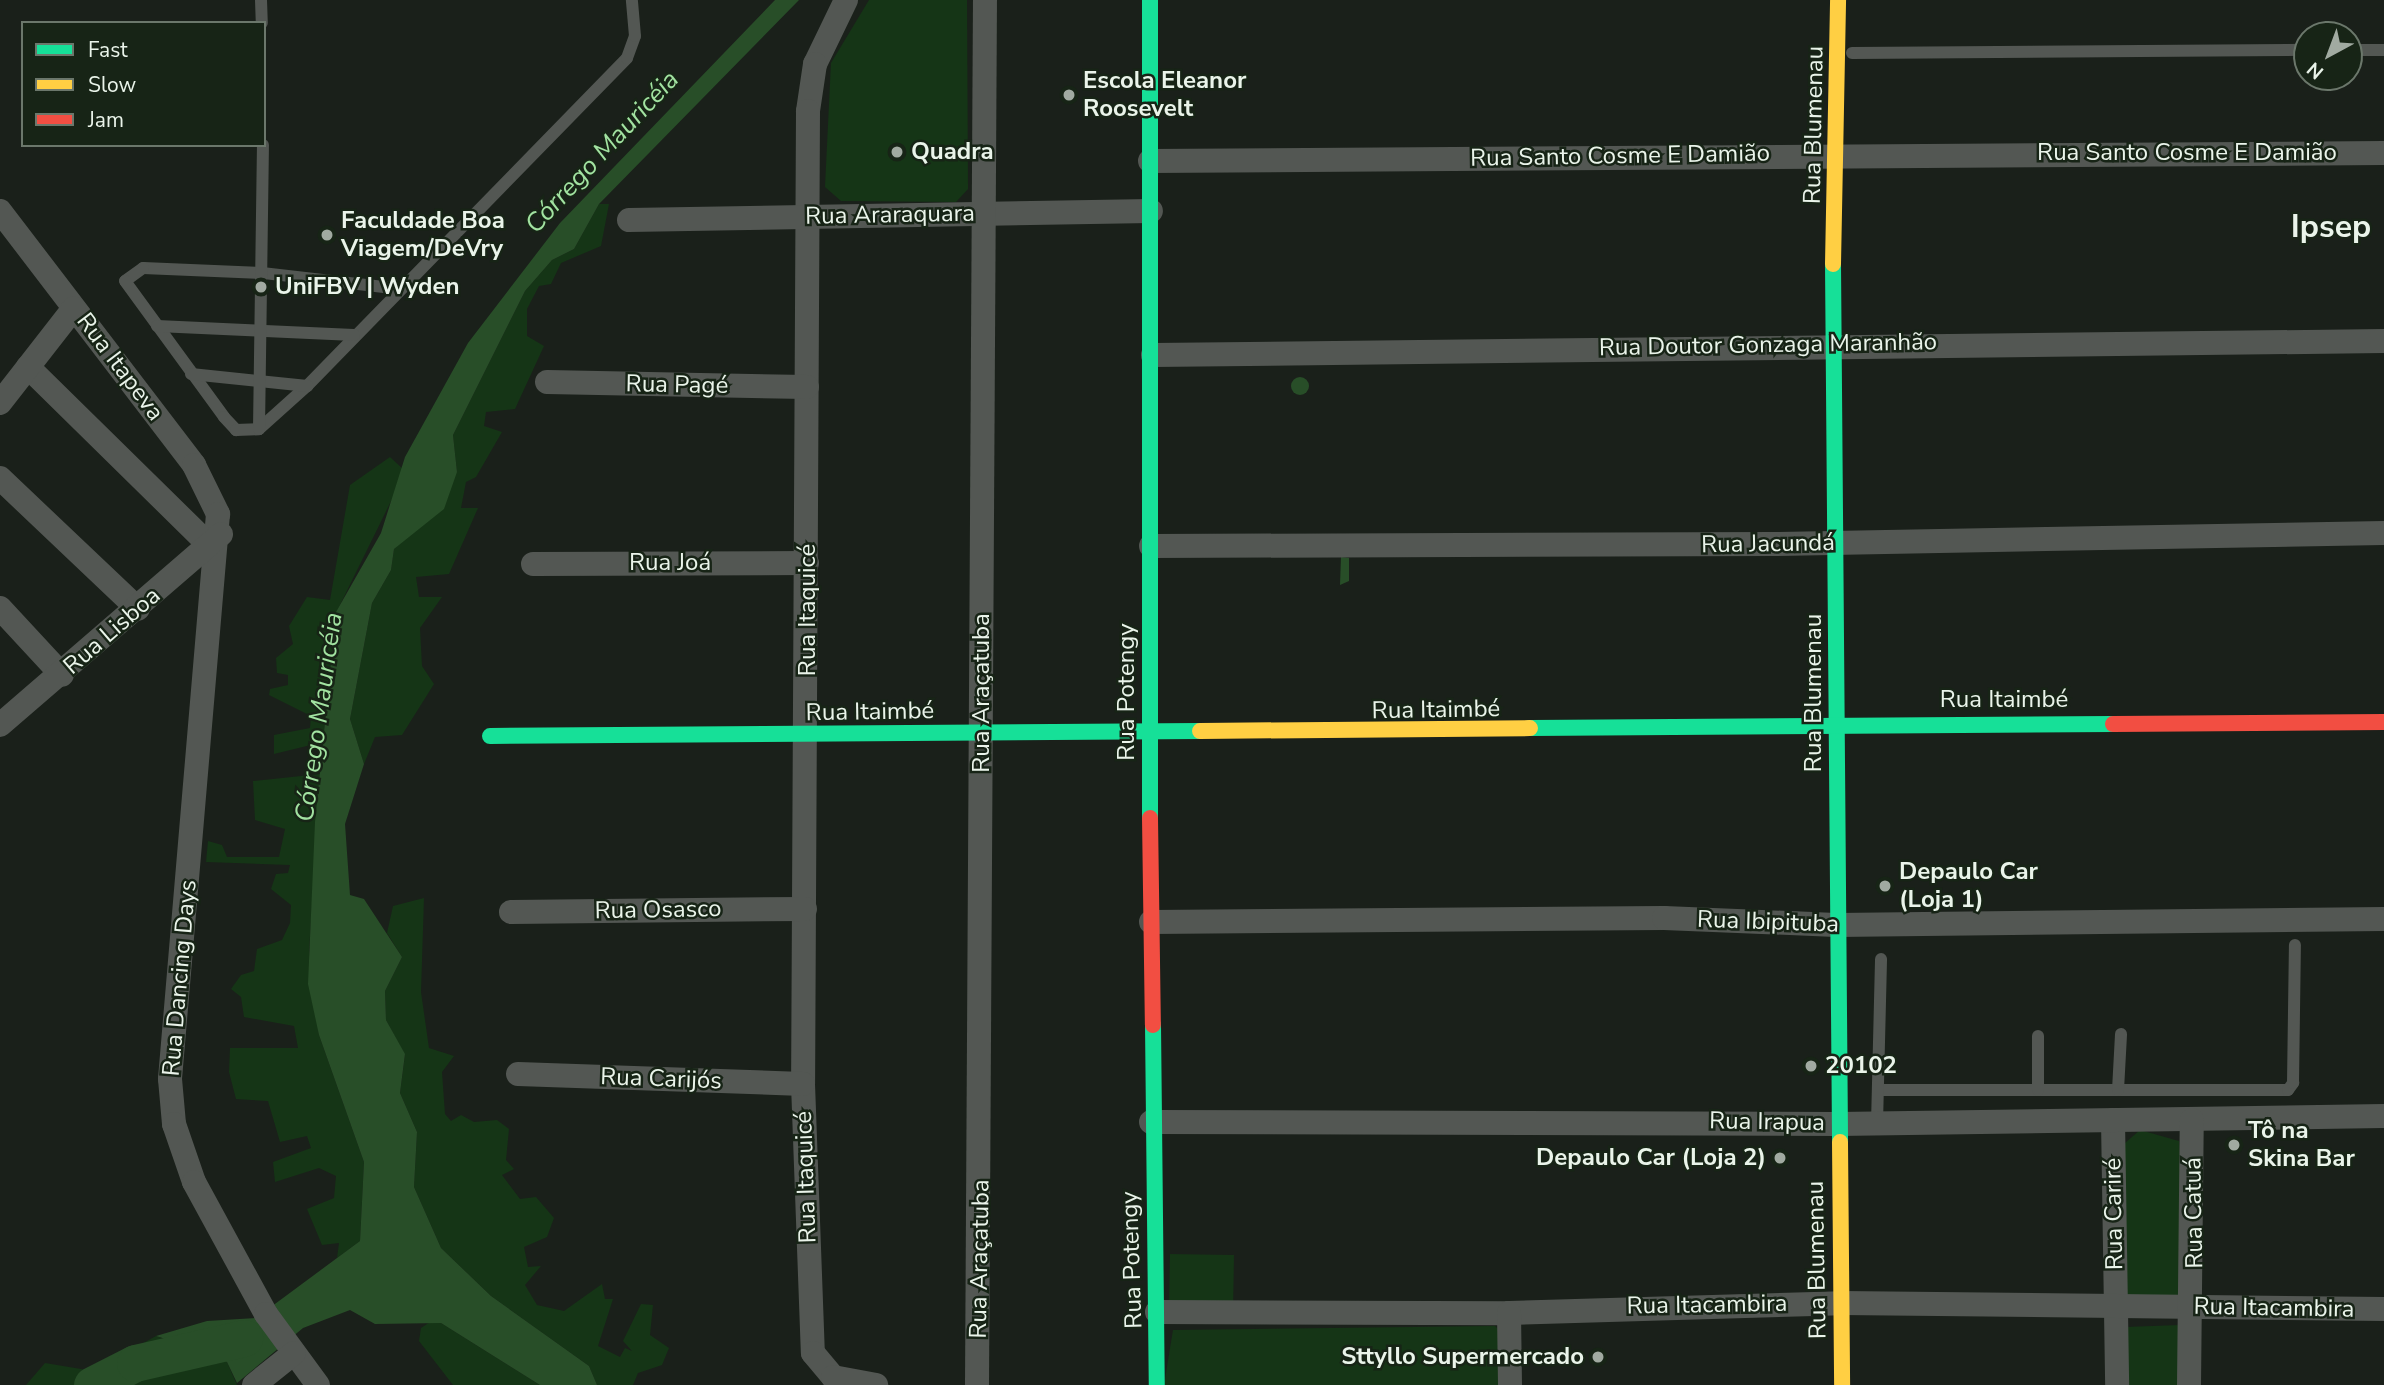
<!DOCTYPE html>
<meta charset="utf-8">
<style>
body{margin:0}
#map{position:relative;width:2384px;height:1385px;overflow:hidden;background:#1a201a;font-family:"Nunito Sans",sans-serif}
div>[style]{position:absolute}
.green>*{inset:0;background:#153516;transform-origin:0 0}
.water>*{inset:0;background:#284e28}
.round{border-radius:50%}
.river>*{height:37px;margin:-18.5px;padding:0 18.5px;transform-origin:18.5px;border-radius:18.5px;background:#284e28}
.lane>*{height:12px;margin:-6px;padding:0 6px;transform-origin:6px;border-radius:6px;background:#535753}
.street>*{height:24px;margin:-12px;padding:0 12px;transform-origin:12px;border-radius:12px;background:#535753}
.fast>*{height:16px;margin:-8px;padding:0 8px;transform-origin:8px;border-radius:8px;background:#16e098}
.slow>*{height:16px;margin:-8px;padding:0 8px;transform-origin:8px;border-radius:8px;background:#ffcf43}
.jam>*{height:16px;margin:-8px;padding:0 8px;transform-origin:8px;border-radius:8px;background:#f24e42}
.dots>*{width:19px;height:19px;translate:-50% -50%;box-sizing:border-box;border:4px solid #172416;border-radius:50%}
span{translate:-50% -50%;white-space:nowrap;text-align:center;line-height:1.15;-webkit-text-stroke:5px #172416;paint-order:stroke}
.poi-label{font-size:24px;color:#eaf4ea;font-weight:700}
.left{translate:0 -50%;text-align:left}
.right{translate:-100% -50%;text-align:right}
.street-label{font-size:24px;color:#eaf4ea}
.water-label{font-size:26px;color:#a2e3a1;font-style:italic}
.district-label{font-size:32px;color:#eaf4ea;font-weight:700}
.legend{position:absolute;left:21px;top:21px;width:245px;height:126px;box-sizing:border-box;background:#172416;border:2px solid #6b776b;margin:0;padding:9px 12px;list-style:none;font-size:21px;color:#eaf4ea}
.legend li{display:flex;align-items:center;gap:14px;height:35px}
.legend b{width:35px;border:2px solid #6b776b}
.north{position:absolute;left:2293px;top:21px;width:70px;height:70px;box-sizing:border-box;background:#172416;border:2px solid #6b776b;border-radius:50%;rotate:221deg;font-size:19px;font-weight:700;line-height:28px;text-align:center;color:#eaf4ea}
.north::after{content:'';display:block;margin:auto;width:24px;height:32px;background:#a1aaa1;clip-path:polygon(50% 0,100% 100%,50% 72%,0 100%)}
</style>
<div id="map">
<div class="green">
<div style="clip-path:polygon(869px 0,967px 0,968px 189px,956px 202px,841px 201px,825px 187px,831px 63px)"></div>
<div style="clip-path:polygon(599px 204px,609px 204px,601px 246px,561px 263px,551px 284px,539px 286px,527px 309px,527px 336px,544px 346px,515px 409px,486px 412px,484px 426px,502px 432px,476px 477px,466px 482px,461px 508px,478px 508px,449px 574px,416px 577px,419px 597px,442px 597px,420px 628px,422px 666px,434px 684px,402px 735px,375px 737px,364px 764px,350px 719px,372px 603px,391px 570px,394px 549px,457px 472px,453px 435px,525px 291px,552px 260px,574px 249px)"></div>
<div style="clip-path:polygon(390px 457px,403px 469px,397px 489px,336px 613px,323px 742px,274px 754px,274px 735px,310px 728px,311px 716px,269px 695px,270px 689px,288px 685px,288px 675px,277px 673px,276px 658px,293px 644px,289px 626px,307px 597px,330px 600px,350px 485px)"></div>
<div style="clip-path:polygon(320px 774px,309px 952px,319px 1035px,364px 1162px,360px 1241px,337px 1258px,339px 1243px,322px 1245px,307px 1209px,334px 1198px,336px 1176px,319px 1168px,275px 1182px,273px 1162px,311px 1148px,307px 1136px,280px 1142px,268px 1101px,236px 1099px,229px 1072px,230px 1048px,298px 1048px,294px 1026px,244px 1017px,241px 997px,231px 989px,241px 975px,254px 971px,257px 949px,282px 940px,290px 923px,291px 905px,271px 889px,276px 874px,288px 873px,290px 865px,206px 862px,208px 841px,222px 845px,227px 857px,279px 857px,285px 829px,255px 820px,253px 781px)"></div>
<div style="clip-path:polygon(424px 898px,421px 992px,429px 1048px,454px 1056px,442px 1072px,445px 1114px,451px 1121px,461px 1115px,474px 1122px,497px 1120px,509px 1129px,506px 1160px,514px 1169px,502px 1175px,520px 1199px,536px 1197px,554px 1218px,547px 1237px,524px 1247px,528px 1267px,541px 1266px,525px 1285px,537px 1305px,564px 1311px,602px 1284px,605px 1299px,613px 1299px,598px 1346px,620px 1357px,625px 1348px,632px 1351px,623px 1341px,641px 1304px,653px 1305px,650px 1335px,669px 1348px,662px 1365px,638px 1373px,633px 1385px,597px 1385px,589px 1366px,491px 1296px,441px 1248px,414px 1187px,417px 1132px,400px 1093px,405px 1055px,386px 1020px,385px 991px,402px 957px,387px 933px,393px 906px)"></div>
<div style="clip-path:polygon(2140px 1130px,2179px 1141px,2189px 1302px,2124px 1307px,2125px 1143px)"></div>
<div style="left:1170px;top:1254px;width:64px;height:50px;rotate:1deg"></div>
<div style="clip-path:polygon(430px 1322px,441px 1323px,540px 1385px,453px 1385px,419px 1341px,421px 1328px)"></div>
<div style="left:2180px;top:1325px;width:60px;height:55px;rotate:88deg"></div>
<div style="clip-path:polygon(1495px 1326px,1505px 1336px,1506px 1385px,1164px 1385px,1173px 1330px)"></div>
<div style="clip-path:polygon(156px 1336px,227px 1362px,237px 1385px,26px 1385px,45px 1363px,93px 1371px)"></div>
</div>
<div class="water">
<div style="clip-path:polygon(775px 0,799px 0,599px 204px,574px 249px,552px 260px,525px 291px,453px 435px,457px 472px,444px 509px,394px 549px,391px 570px,372px 603px,350px 719px,364px 764px,345px 824px,350px 895px,364px 899px,402px 957px,385px 991px,386px 1020px,405px 1054px,400px 1093px,417px 1132px,414px 1187px,441px 1248px,491px 1296px,589px 1366px,597px 1385px,540px 1385px,441px 1323px,375px 1324px,350px 1310px,303px 1328px,237px 1383px,227px 1362px,213px 1354px,156px 1336px,207px 1321px,256px 1318px,360px 1241px,364px 1162px,319px 1035px,308px 984px,315px 822px,336px 612px,381px 533px,405px 457px,468px 343px,560px 223px)"></div>
<div class="round" style="left:1291px;top:377px;width:18px;height:18px"></div>
<div style="clip-path:polygon(1341px 557px,1349px 558px,1349px 581px,1340px 585px)"></div>
</div>
<div class="river">
<div style="left:92px;top:1385px;width:48px;rotate:-27.1deg"></div>
<div style="left:135px;top:1363px;width:112px;rotate:-12.9deg"></div>
</div>
<div class="lane">
<div style="left:261px;top:0;width:23px;rotate:88deg"></div>
<div style="left:2349px;top:50px;width:35px"></div>
<div style="left:1852px;top:53px;width:455px;rotate:-0.4deg"></div>
<div style="left:401px;top:289px;width:140px;rotate:-173.4deg"></div>
<div style="left:262px;top:273px;width:119px;rotate:-177.6deg"></div>
<div style="left:143px;top:268px;width:22px;rotate:144deg"></div>
<div style="left:125px;top:281px;width:168px;rotate:53.9deg"></div>
<div style="left:224px;top:417px;width:18px;rotate:47deg"></div>
<div style="left:236px;top:430px;width:23px;rotate:-2deg"></div>
<div style="left:259px;top:429px;width:64px;rotate:-41.9deg"></div>
<div style="left:307px;top:386px;width:458px;rotate:-45.7deg"></div>
<div style="left:627px;top:58px;width:23px;rotate:-70deg"></div>
<div style="left:635px;top:36px;width:36px;rotate:-95deg"></div>
<div style="left:157px;top:326px;width:197px;rotate:2.6deg"></div>
<div style="left:191px;top:374px;width:117px;rotate:5.9deg"></div>
<div style="left:259px;top:429px;width:284px;rotate:-89.2deg"></div>
<div style="left:1879px;top:1090px;width:409px"></div>
<div style="left:2288px;top:1090px;width:9px;rotate:-54deg"></div>
<div style="left:2293px;top:1083px;width:138px;rotate:-89.2deg"></div>
<div style="left:2038px;top:1090px;width:54px;rotate:-90deg"></div>
<div style="left:2118px;top:1090px;width:56px;rotate:-86.9deg"></div>
<div style="left:1877px;top:1124px;width:165px;rotate:-88.6deg"></div>
</div>
<div class="street">
<div style="left:846px;top:0;width:71px;rotate:115.8deg"></div>
<div style="left:815px;top:64px;width:48px;rotate:98.5deg"></div>
<div style="left:808px;top:111px;width:973px;rotate:90.29deg"></div>
<div style="left:803px;top:1084px;width:269px;rotate:87.9deg"></div>
<div style="left:813px;top:1353px;width:31px;rotate:50deg"></div>
<div style="left:833px;top:1377px;width:44px;rotate:10.5deg"></div>
<div style="left:1150px;top:161px;width:1234px;rotate:-0.37deg"></div>
<div style="left:0;top:211px;width:320px;rotate:52.6deg"></div>
<div style="left:194px;top:465px;width:55px;rotate:63.9deg"></div>
<div style="left:218px;top:514px;width:567px;rotate:94.86deg"></div>
<div style="left:170px;top:1079px;width:45px;rotate:84.9deg"></div>
<div style="left:174px;top:1124px;width:61px;rotate:71deg"></div>
<div style="left:194px;top:1182px;width:150px;rotate:61.4deg"></div>
<div style="left:266px;top:1314px;width:88px;rotate:53.8deg"></div>
<div style="left:629px;top:220px;width:522px;rotate:-0.99deg"></div>
<div style="left:1153px;top:355px;width:1231px;rotate:-0.65deg"></div>
<div style="left:28px;top:367px;width:252px;rotate:44.5deg"></div>
<div style="left:547px;top:382px;width:260px;rotate:1.1deg"></div>
<div style="left:0;top:403px;width:120px;rotate:-52.1deg"></div>
<div style="left:0;top:478px;width:190px;rotate:43.5deg"></div>
<div style="left:1151px;top:546px;width:623px;rotate:-0.18deg"></div>
<div style="left:1774px;top:544px;width:610px;rotate:-1.03deg"></div>
<div style="left:533px;top:564px;width:274px;rotate:-0.2deg"></div>
<div style="left:0;top:608px;width:91px;rotate:47.2deg"></div>
<div style="left:0;top:725px;width:292px;rotate:-40.8deg"></div>
<div style="left:511px;top:912px;width:294px;rotate:-0.6deg"></div>
<div style="left:1151px;top:922px;width:513px;rotate:-0.45deg"></div>
<div style="left:1664px;top:918px;width:172px;rotate:2.3deg"></div>
<div style="left:1836px;top:925px;width:548px;rotate:-0.63deg"></div>
<div style="left:518px;top:1074px;width:285px;rotate:2deg"></div>
<div style="left:2113px;top:1120px;width:265px;rotate:89.1deg"></div>
<div style="left:1151px;top:1122px;width:687px;rotate:0.17deg"></div>
<div style="left:1838px;top:1124px;width:546px;rotate:-0.84deg"></div>
<div style="left:1157px;top:1312px;width:352px;rotate:0.2deg"></div>
<div style="left:1509px;top:1313px;width:332px;rotate:-1.7deg"></div>
<div style="left:1841px;top:1303px;width:543px;rotate:0.63deg"></div>
<div style="left:1509px;top:1313px;width:72px;rotate:89.2deg"></div>
<div style="left:254px;top:1385px;width:51px;rotate:-38.7deg"></div>
<div style="left:977px;top:1385px;width:1385px;rotate:-89.67deg"></div>
<div style="left:2189px;top:1385px;width:265px;rotate:-89.4deg"></div>
</div>
<div class="fast">
<div style="left:1150px;top:0;width:818px;rotate:90deg"></div>
<div style="left:1833px;top:264px;width:878px;rotate:89.54deg"></div>
<div style="left:1530px;top:728px;width:583px;rotate:-0.39deg"></div>
<div style="left:490px;top:736px;width:710px;rotate:-0.4deg"></div>
<div style="left:1153px;top:1025px;width:360px;rotate:89.4deg"></div>
</div>
<div class="slow">
<div style="left:1833px;top:264px;width:264px;rotate:-88.9deg"></div>
<div style="left:1200px;top:731px;width:330px;rotate:-0.5deg"></div>
<div style="left:1840px;top:1142px;width:243px;rotate:89.5deg"></div>
</div>
<div class="jam">
<div style="left:2113px;top:724px;width:271px;rotate:-0.4deg"></div>
<div style="left:1150px;top:818px;width:207px;rotate:89.2deg"></div>
</div>
<div class="dots">
<div style="left:1069px;top:95px;background:#a1aaa1"></div>
<div style="left:897px;top:152px;background:#a1aaa1"></div>
<div style="left:327px;top:235px;background:#a1aaa1"></div>
<div style="left:261px;top:287px;background:#a1aaa1"></div>
<div style="left:1885px;top:886px;background:#a1aaa1"></div>
<div style="left:1811px;top:1066px;background:#a1aaa1"></div>
<div style="left:2234px;top:1145px;background:#a1aaa1"></div>
<div style="left:1780px;top:1158px;background:#a1aaa1"></div>
<div style="left:1598px;top:1357px;background:#a1aaa1"></div>
</div>
<div class="poi-label">
<span class="left" style="left:1083px;top:95px">Escola Eleanor<br>Roosevelt</span>
<span class="left" style="left:911px;top:152px">Quadra</span>
<span class="left" style="left:341px;top:235px">Faculdade Boa<br>Viagem/DeVry</span>
<span class="left" style="left:275px;top:287px">UniFBV | Wyden</span>
<span class="left" style="left:1899px;top:886px">Depaulo Car<br>(Loja 1)</span>
<span class="left" style="left:1825px;top:1066px">20102</span>
<span class="left" style="left:2248px;top:1145px">Tô na<br>Skina Bar</span>
<span class="right" style="left:1766px;top:1158px">Depaulo Car (Loja 2)</span>
<span class="right" style="left:1584px;top:1357px">Sttyllo Supermercado</span>
</div>
<div class="street-label">
<span style="left:1814px;top:125px;rotate:-89deg">Rua Blumenau</span>
<span style="left:2187px;top:153px">Rua Santo Cosme E Damião</span>
<span style="left:1620px;top:156px;rotate:-1deg">Rua Santo Cosme E Damião</span>
<span style="left:890px;top:215px;rotate:-1deg">Rua Araraquara</span>
<span style="left:1768px;top:345px;rotate:-1deg">Rua Doutor Gonzaga Maranhão</span>
<span style="left:120px;top:367px;rotate:53deg">Rua Itapeva</span>
<span style="left:677px;top:385px;rotate:1deg">Rua Pagé</span>
<span style="left:1768px;top:544px;rotate:-1deg">Rua Jacundá</span>
<span style="left:670px;top:563px">Rua Joá</span>
<span style="left:808px;top:610px;rotate:-90deg">Rua Itaquicé</span>
<span style="left:112px;top:631px;rotate:-41deg">Rua Lisboa</span>
<span style="left:1127px;top:692px;rotate:-90deg">Rua Potengy</span>
<span style="left:982px;top:693px;rotate:-90deg">Rua Araçatuba</span>
<span style="left:1814px;top:693px;rotate:-90deg">Rua Blumenau</span>
<span style="left:2004px;top:700px">Rua Itaimbé</span>
<span style="left:1436px;top:710px;rotate:-1deg">Rua Itaimbé</span>
<span style="left:870px;top:712px;rotate:-1deg">Rua Itaimbé</span>
<span style="left:658px;top:910px;rotate:-1deg">Rua Osasco</span>
<span style="left:1768px;top:922px;rotate:2deg">Rua Ibipituba</span>
<span style="left:180px;top:978px;rotate:-85deg">Rua Dancing Days</span>
<span style="left:661px;top:1079px;rotate:2deg">Rua Carijós</span>
<span style="left:1767px;top:1122px;rotate:1deg">Rua Irapua</span>
<span style="left:806px;top:1177px;rotate:-92deg">Rua Itaquicé</span>
<span style="left:2194px;top:1213px;rotate:-91deg">Rua Catuá</span>
<span style="left:2114px;top:1214px;rotate:-91deg">Rua Cariré</span>
<span style="left:980px;top:1259px;rotate:-89deg">Rua Araçatuba</span>
<span style="left:1132px;top:1260px;rotate:-92deg">Rua Potengy</span>
<span style="left:1817px;top:1260px;rotate:-91deg">Rua Blumenau</span>
<span style="left:1707px;top:1305px;rotate:-1deg">Rua Itacambira</span>
<span style="left:2274px;top:1308px;rotate:1deg">Rua Itacambira</span>
</div>
<div class="water-label">
<span style="left:602px;top:152px;rotate:-47deg">Córrego Mauricéia</span>
<span style="left:319px;top:717px;rotate:-82deg">Córrego Mauricéia</span>
</div>
<div class="district-label">
<span style="left:2331px;top:227px">Ipsep</span>
</div>
<ul class="legend">
<li><b style="height:9px;background:#16e098"></b>Fast</li>
<li><b style="height:9px;background:#ffcf43"></b>Slow</li>
<li><b style="height:9px;background:#f24e42"></b>Jam</li>
</ul>
<div class="north">N</div>
</div>
